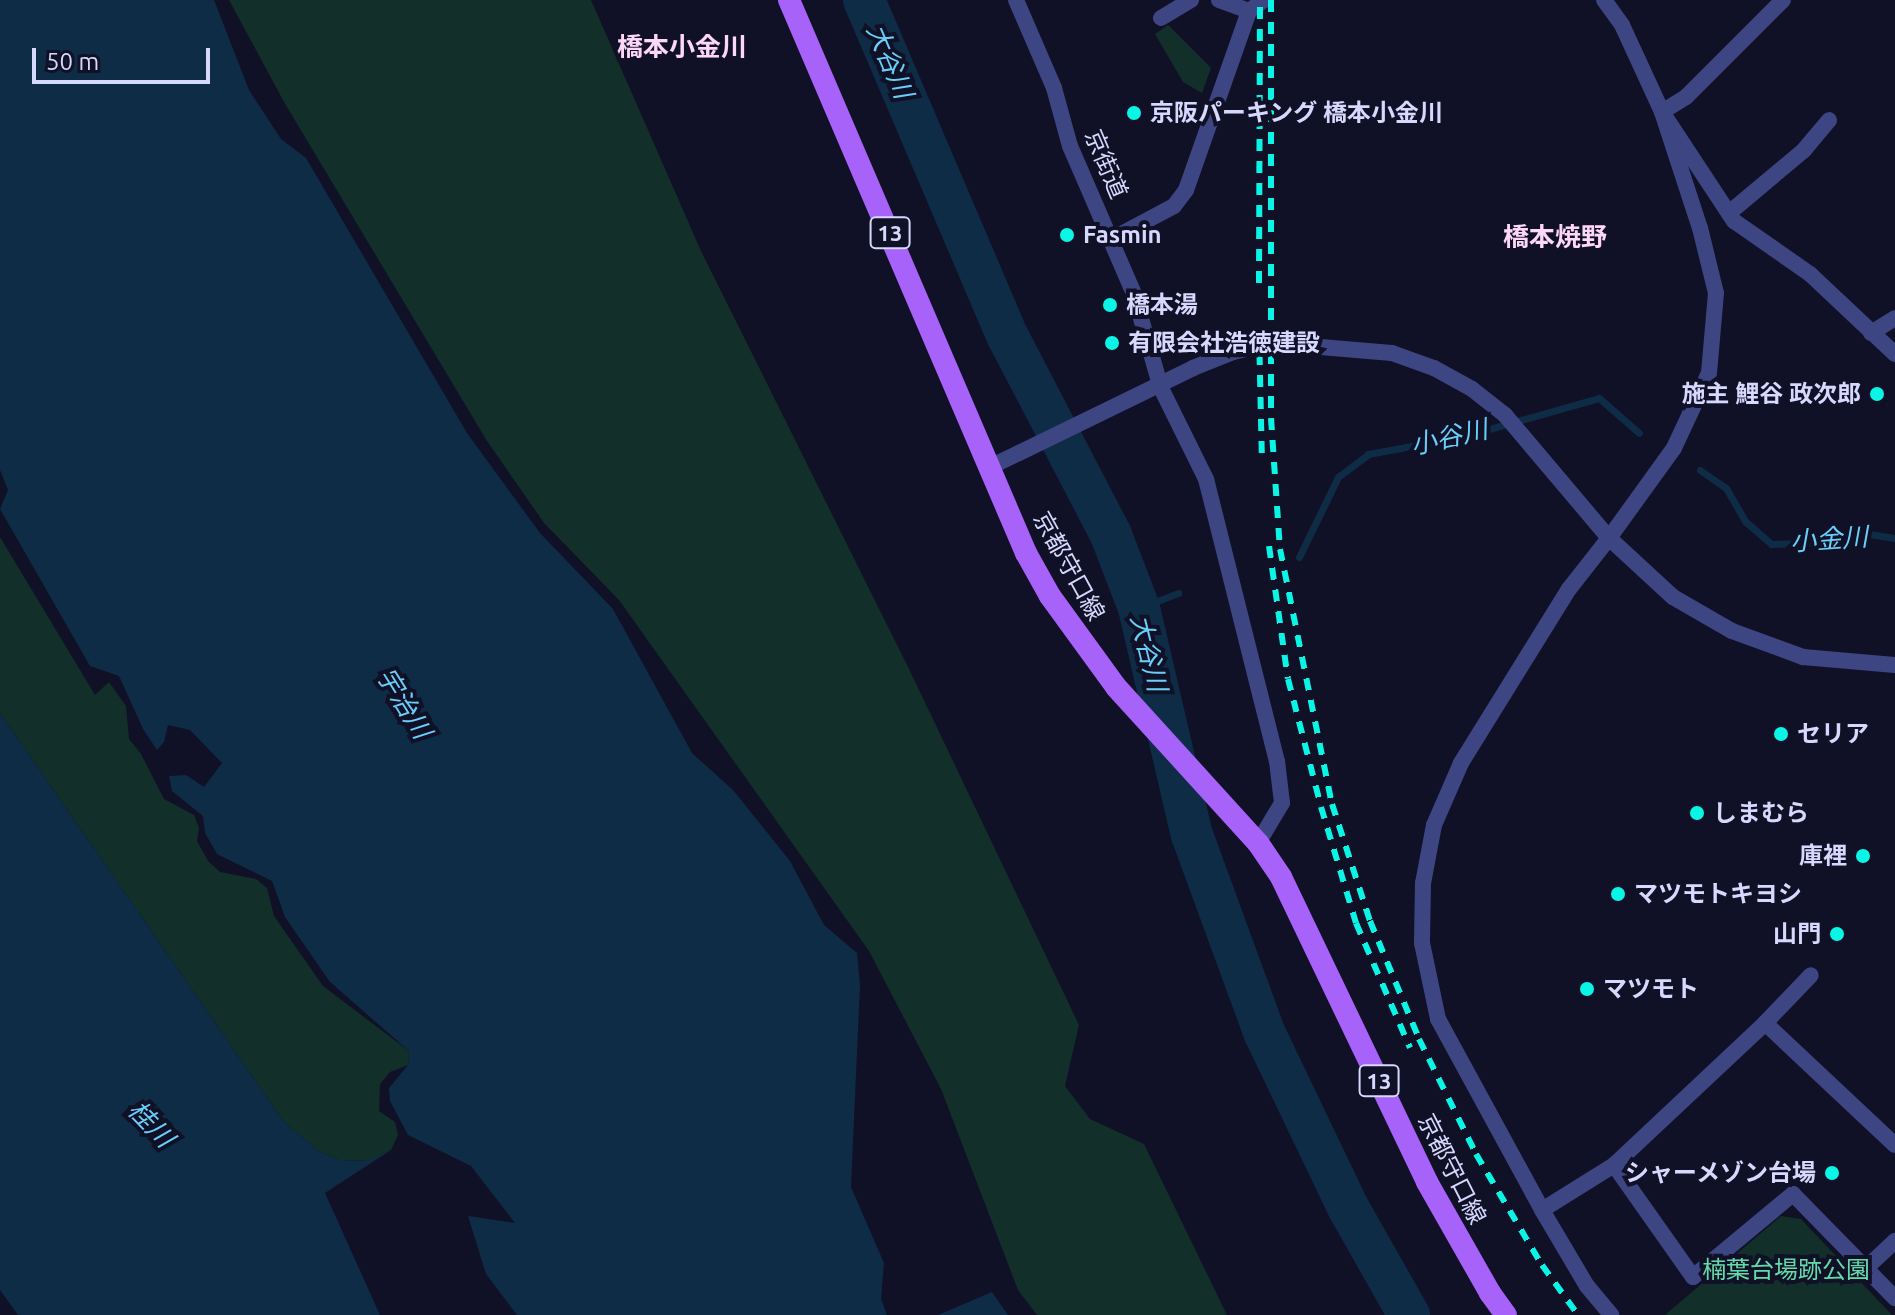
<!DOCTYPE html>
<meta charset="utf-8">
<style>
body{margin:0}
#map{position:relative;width:1895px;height:1315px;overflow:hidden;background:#101026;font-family:Ubuntu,"Noto Sans JP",sans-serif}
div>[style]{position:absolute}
.green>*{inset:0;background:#132f2a}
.water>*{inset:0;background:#0e2c46}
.stream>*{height:7px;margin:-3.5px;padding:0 3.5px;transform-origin:3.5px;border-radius:3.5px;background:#0e2c46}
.river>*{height:42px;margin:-21px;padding:0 21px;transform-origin:21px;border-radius:21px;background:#0e2c46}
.minor>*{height:16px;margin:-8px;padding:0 8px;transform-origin:8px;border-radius:8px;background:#3d4683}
.tertiary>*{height:16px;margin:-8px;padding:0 8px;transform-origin:8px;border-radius:8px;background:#3d4683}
.primary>*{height:22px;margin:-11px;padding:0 11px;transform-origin:11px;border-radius:11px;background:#a762f9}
.rail>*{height:6px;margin-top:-3px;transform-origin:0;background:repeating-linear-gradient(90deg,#0af5e5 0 12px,transparent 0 22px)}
.tertiary-bridge>*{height:16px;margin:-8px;padding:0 8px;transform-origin:8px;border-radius:8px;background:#3d4683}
.dots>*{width:22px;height:22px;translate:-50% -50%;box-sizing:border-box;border:4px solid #101026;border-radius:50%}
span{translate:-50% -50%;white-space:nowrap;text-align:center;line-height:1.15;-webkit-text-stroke:8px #101026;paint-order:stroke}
.shield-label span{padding:2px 6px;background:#101026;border:2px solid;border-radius:6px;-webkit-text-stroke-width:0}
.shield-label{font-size:22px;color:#d6d8fd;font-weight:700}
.poi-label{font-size:24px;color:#d6d8fd;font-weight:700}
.left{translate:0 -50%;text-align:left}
.right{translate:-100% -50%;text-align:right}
.street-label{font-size:24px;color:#d6d8fd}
.park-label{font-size:24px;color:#64dbaa}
.neighbourhood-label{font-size:26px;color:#fdd8f6;font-weight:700}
.water-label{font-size:26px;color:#69cff9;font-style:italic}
.scale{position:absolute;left:32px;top:48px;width:178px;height:36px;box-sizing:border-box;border:4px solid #d6d8fd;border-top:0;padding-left:10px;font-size:24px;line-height:28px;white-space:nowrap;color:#d6d8fd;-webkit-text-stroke:6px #101026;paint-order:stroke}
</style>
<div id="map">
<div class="green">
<div style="clip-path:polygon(229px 0,591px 0,701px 251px,910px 671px,1079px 1025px,1065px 1086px,1090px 1119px,1144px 1144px,1227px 1315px,1037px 1315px,1018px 1290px,941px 1089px,869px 951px,619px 600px,544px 523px,487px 441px,284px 102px)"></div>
<div style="clip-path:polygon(1168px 25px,1211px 68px,1202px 93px,1183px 82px,1155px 34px)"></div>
<div style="clip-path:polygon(0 537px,95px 695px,109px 682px,126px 706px,129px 739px,141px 754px,164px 799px,194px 815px,199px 828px,197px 841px,208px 861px,220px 872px,256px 879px,267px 888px,274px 916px,323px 986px,409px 1051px,408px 1065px,390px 1072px,380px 1084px,379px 1111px,395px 1122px,398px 1135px,391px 1150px,368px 1161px,339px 1160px,317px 1150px,284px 1122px,0 713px)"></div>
<div style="clip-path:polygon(1781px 1216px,1801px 1219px,1892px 1315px,1665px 1315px)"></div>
</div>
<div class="water">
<div style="clip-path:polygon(0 0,214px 0,249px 90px,281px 139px,306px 158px,467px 433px,540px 533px,613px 609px,692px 753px,733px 790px,790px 861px,824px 925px,857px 953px,860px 985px,851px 1187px,884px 1263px,881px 1299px,887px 1315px,517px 1315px,486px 1274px,468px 1216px,515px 1223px,471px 1166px,408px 1135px,390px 1101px,389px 1088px,408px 1065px,409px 1051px,330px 982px,285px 917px,272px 881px,217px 854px,205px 833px,203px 816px,172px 791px,169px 776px,186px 775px,204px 787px,222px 763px,190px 730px,168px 725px,164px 742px,157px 750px,143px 729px,119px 676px,90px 666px,0 509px,8px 490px,0 470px)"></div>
<div style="clip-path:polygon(0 713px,284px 1122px,317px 1150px,339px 1160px,367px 1161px,391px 1150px,325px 1193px,380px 1315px,18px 1315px,0 1290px)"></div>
<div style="clip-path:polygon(992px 1292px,1008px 1315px,938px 1315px)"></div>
</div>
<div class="stream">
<div style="left:1700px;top:470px;width:32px;rotate:35deg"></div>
<div style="left:1726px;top:488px;width:39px;rotate:60deg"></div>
<div style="left:1746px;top:522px;width:33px;rotate:41deg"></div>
<div style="left:1771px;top:544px;width:43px;rotate:-1.3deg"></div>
<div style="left:1814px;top:543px;width:50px;rotate:-11.5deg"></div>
<div style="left:1863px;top:533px;width:32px;rotate:9deg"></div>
<div style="left:1299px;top:557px;width:89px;rotate:-64deg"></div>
<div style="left:1338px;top:477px;width:38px;rotate:-37deg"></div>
<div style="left:1368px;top:454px;width:95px;rotate:-10.4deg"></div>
<div style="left:1461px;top:437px;width:143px;rotate:-15.8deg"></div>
<div style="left:1599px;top:398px;width:53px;rotate:41.2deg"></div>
<div style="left:1139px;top:608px;width:42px;rotate:-21deg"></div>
</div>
<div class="river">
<div style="left:864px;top:0;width:366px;rotate:66.9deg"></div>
<div style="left:1008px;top:337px;width:223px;rotate:62.5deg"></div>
<div style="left:1111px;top:535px;width:78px;rotate:69deg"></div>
<div style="left:1139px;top:608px;width:233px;rotate:76.9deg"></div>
<div style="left:1192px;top:835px;width:212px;rotate:69.9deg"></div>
<div style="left:1265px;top:1034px;width:194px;rotate:64.4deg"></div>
<div style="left:1349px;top:1209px;width:122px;rotate:60.5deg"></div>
</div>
<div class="minor">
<div style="left:1016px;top:0;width:96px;rotate:66.6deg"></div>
<div style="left:1054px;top:88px;width:60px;rotate:74.6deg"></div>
<div style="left:1070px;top:146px;width:161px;rotate:66.6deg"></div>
<div style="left:1134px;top:294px;width:98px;rotate:74deg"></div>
<div style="left:1161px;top:388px;width:102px;rotate:63.7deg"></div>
<div style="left:1219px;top:0;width:32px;rotate:20deg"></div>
<div style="left:1604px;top:0;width:31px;rotate:54deg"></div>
<div style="left:1622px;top:25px;width:96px;rotate:65.3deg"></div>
<div style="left:1662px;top:112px;width:122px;rotate:71.9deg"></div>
<div style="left:1700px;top:228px;width:67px;rotate:76.2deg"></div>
<div style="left:1716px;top:293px;width:80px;rotate:95deg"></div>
<div style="left:1709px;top:373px;width:83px;rotate:115deg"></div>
<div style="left:1674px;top:448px;width:111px;rotate:125.8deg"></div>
<div style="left:1783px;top:0;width:137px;rotate:135deg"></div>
<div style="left:1686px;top:97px;width:28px;rotate:148deg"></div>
<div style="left:1662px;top:112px;width:131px;rotate:56.6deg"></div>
<div style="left:1734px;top:221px;width:93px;rotate:34.9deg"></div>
<div style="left:1810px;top:274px;width:117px;rotate:43.3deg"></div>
<div style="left:1161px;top:18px;width:35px;rotate:-31deg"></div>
<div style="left:1729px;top:213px;width:98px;rotate:-40deg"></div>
<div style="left:1804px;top:150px;width:39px;rotate:-50deg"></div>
<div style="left:1112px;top:239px;width:70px;rotate:-28deg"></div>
<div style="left:1174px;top:206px;width:20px;rotate:-53deg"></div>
<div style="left:1186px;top:190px;width:190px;rotate:-70.6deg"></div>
<div style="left:1249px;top:11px;width:19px;rotate:-36deg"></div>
<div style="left:1871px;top:333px;width:28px;rotate:-32deg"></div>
<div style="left:1461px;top:763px;width:68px;rotate:113.5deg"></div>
<div style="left:1434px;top:825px;width:59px;rotate:100.7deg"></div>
<div style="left:1423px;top:883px;width:60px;rotate:91deg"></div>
<div style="left:1422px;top:943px;width:78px;rotate:78.1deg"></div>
<div style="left:1438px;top:1019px;width:217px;rotate:61.4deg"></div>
<div style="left:1542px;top:1210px;width:88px;rotate:59.4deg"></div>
<div style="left:1587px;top:1286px;width:38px;rotate:50deg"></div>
<div style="left:1765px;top:1023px;width:178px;rotate:43.2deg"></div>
<div style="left:1614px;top:1165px;width:137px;rotate:54.8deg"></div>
<div style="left:1693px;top:1277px;width:130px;rotate:-39.7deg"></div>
<div style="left:1793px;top:1194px;width:146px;rotate:45.6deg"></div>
<div style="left:1542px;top:1210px;width:85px;rotate:-32deg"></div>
<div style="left:1614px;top:1165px;width:207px;rotate:-43.2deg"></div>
<div style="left:1765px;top:1023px;width:66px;rotate:-46.2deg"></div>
<div style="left:1866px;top:1268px;width:40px;rotate:-43deg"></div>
</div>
<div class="tertiary">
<div style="left:1297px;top:345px;width:95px;rotate:4.8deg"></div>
<div style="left:1392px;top:353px;width:45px;rotate:19.7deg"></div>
<div style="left:1434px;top:368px;width:43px;rotate:28.9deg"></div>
<div style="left:1472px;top:389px;width:42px;rotate:38.2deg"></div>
<div style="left:1505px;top:415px;width:161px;rotate:49.8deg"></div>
<div style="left:1609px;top:538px;width:87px;rotate:42.7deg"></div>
<div style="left:1673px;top:597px;width:68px;rotate:30deg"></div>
<div style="left:1732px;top:631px;width:76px;rotate:20.1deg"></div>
<div style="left:1803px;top:657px;width:92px;rotate:5deg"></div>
<div style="left:992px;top:466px;width:30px;rotate:-26deg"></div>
<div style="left:1206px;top:479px;width:291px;rotate:75.9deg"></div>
<div style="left:1277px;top:761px;width:42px;rotate:83.2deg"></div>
<div style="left:1282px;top:803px;width:47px;rotate:121deg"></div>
<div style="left:1461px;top:763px;width:205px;rotate:-58.2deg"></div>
<div style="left:1569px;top:589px;width:65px;rotate:-51.9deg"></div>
</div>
<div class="primary">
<div style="left:789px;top:0;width:602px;rotate:66.8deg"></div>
<div style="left:1026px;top:553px;width:49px;rotate:60.8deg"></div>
<div style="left:1050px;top:596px;width:112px;rotate:54deg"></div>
<div style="left:1116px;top:687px;width:211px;rotate:47.7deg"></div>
<div style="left:1258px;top:843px;width:41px;rotate:55.9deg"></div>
<div style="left:1281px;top:877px;width:338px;rotate:64.4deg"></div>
<div style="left:1427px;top:1182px;width:128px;rotate:60.4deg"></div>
<div style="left:1490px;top:1293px;width:27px;rotate:54deg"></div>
</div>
<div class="rail">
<div style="left:1271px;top:0;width:418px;rotate:90deg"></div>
<div style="left:1271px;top:418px;width:131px;rotate:86.1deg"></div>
<div style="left:1280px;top:549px;width:260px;rotate:78.5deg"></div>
<div style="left:1332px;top:804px;width:123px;rotate:72deg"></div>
<div style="left:1370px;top:921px;width:128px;rotate:67.4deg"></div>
<div style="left:1419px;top:1039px;width:128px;rotate:63.6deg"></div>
<div style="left:1476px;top:1154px;width:129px;rotate:59.3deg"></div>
<div style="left:1542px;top:1265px;width:62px;rotate:54.2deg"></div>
<div style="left:1259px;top:283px;width:280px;rotate:-89.8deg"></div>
<div style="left:1259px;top:331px;width:128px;rotate:88.7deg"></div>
<div style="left:1269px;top:546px;width:134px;rotate:81.9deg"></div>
<div style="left:1288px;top:679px;width:132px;rotate:75.5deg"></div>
<div style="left:1321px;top:807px;width:121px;rotate:73.2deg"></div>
<div style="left:1356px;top:923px;width:136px;rotate:66.6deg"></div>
</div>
<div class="tertiary-bridge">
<div style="left:1019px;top:453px;width:194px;rotate:-26deg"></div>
<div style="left:1193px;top:368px;width:43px;rotate:-21.8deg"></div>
<div style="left:1233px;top:352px;width:35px;rotate:-13deg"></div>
<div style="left:1267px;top:344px;width:30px;rotate:2deg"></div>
</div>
<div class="dots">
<div style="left:1134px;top:113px;background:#0af5e5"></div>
<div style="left:1067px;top:235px;background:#0af5e5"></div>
<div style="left:1110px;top:305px;background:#0af5e5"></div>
<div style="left:1112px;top:343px;background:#0af5e5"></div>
<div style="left:1877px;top:394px;background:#0af5e5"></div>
<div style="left:1781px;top:734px;background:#0af5e5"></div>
<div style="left:1697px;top:813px;background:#0af5e5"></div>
<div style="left:1863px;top:856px;background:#0af5e5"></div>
<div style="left:1618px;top:894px;background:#0af5e5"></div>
<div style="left:1837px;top:934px;background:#0af5e5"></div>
<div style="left:1587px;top:989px;background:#0af5e5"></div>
<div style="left:1832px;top:1173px;background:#0af5e5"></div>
</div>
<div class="shield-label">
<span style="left:890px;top:233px">13</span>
<span style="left:1379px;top:1081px">13</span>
</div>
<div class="poi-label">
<span class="left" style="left:1150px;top:113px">京阪パーキング 橋本小金川</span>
<span class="left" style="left:1083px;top:235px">Fasmin</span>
<span class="left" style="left:1126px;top:305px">橋本湯</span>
<span class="left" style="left:1128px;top:343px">有限会社浩徳建設</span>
<span class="right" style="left:1861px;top:394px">施主 鯉谷 政次郎</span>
<span class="left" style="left:1797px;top:734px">セリア</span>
<span class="left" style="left:1713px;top:813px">しまむら</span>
<span class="right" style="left:1847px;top:856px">庫裡</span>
<span class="left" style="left:1634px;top:894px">マツモトキヨシ</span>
<span class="right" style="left:1821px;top:934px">山門</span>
<span class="left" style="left:1603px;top:989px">マツモト</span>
<span class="right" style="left:1816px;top:1173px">シャーメゾン台場</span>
</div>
<div class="street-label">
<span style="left:1106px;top:164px;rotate:67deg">京街道</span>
<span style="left:1069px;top:566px;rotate:61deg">京都守口線</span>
<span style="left:1452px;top:1169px;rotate:63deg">京都守口線</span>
</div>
<div class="park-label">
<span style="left:1786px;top:1270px">楠葉台場跡公園</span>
</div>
<div class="neighbourhood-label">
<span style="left:682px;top:47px">橋本小金川</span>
<span style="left:1555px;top:237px">橋本焼野</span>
</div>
<div class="water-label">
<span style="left:890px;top:61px;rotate:67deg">大谷川</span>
<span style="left:1449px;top:437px;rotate:-13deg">小谷川</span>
<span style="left:1829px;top:539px;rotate:-4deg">小金川</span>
<span style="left:1149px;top:653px;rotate:76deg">大谷川</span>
<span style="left:404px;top:703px;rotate:58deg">宇治川</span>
<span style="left:151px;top:1124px;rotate:46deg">桂川</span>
</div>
<div class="scale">50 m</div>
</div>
